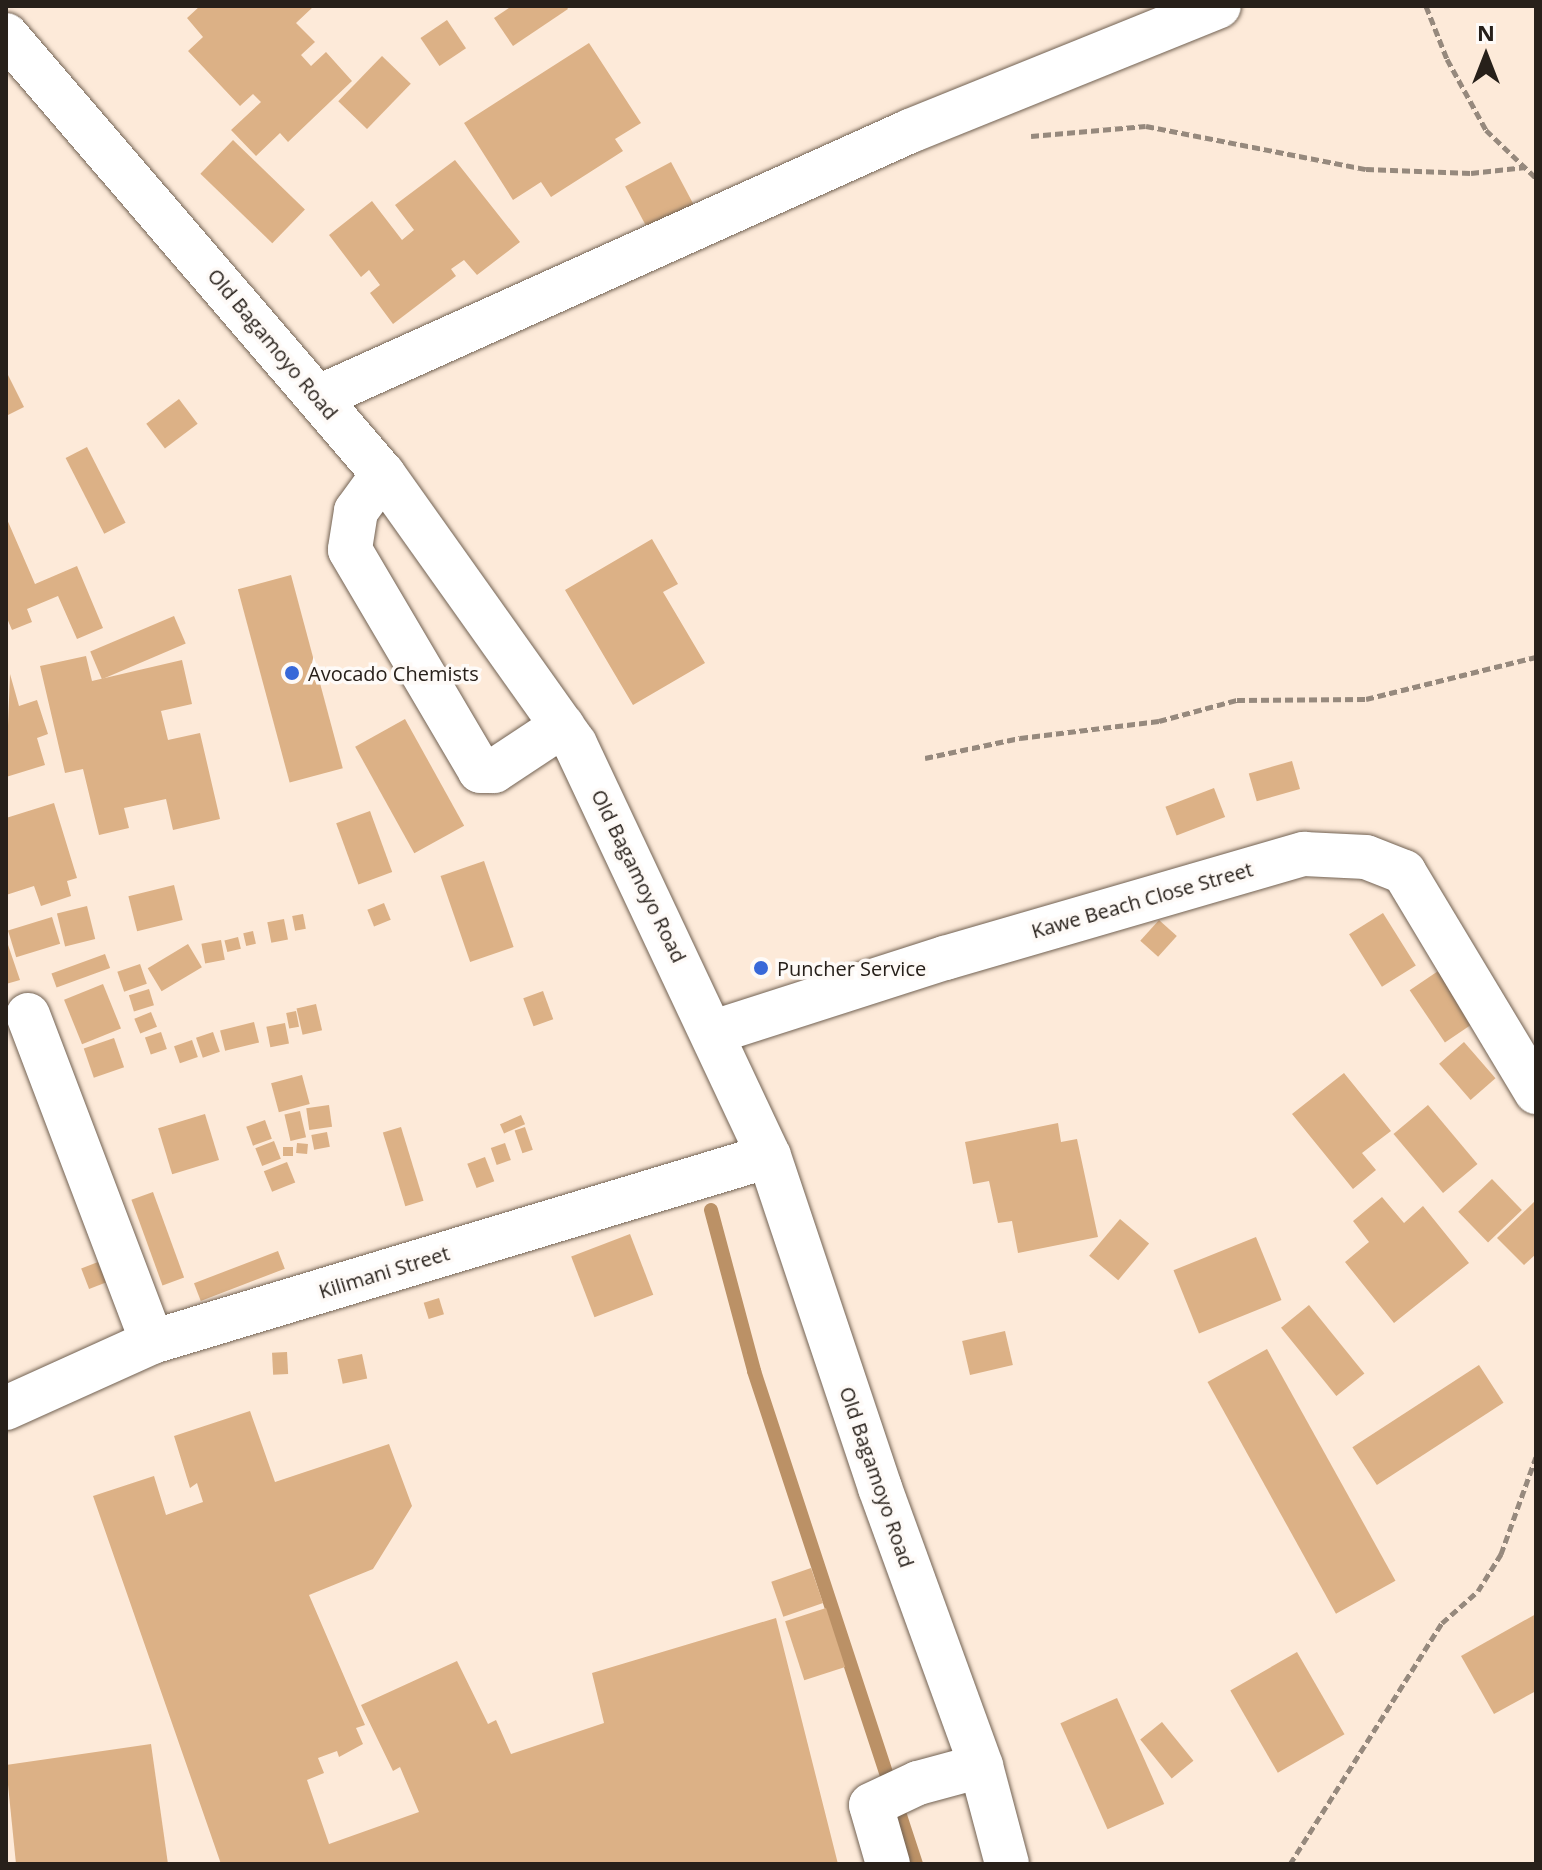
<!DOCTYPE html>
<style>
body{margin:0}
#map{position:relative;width:1542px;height:1870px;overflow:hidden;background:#fdead9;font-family:"Open Sans",sans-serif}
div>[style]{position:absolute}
.stream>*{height:14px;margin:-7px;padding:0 7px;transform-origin:7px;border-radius:7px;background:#bb9166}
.building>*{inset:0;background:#dcb186;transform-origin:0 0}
.path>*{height:5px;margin-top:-2.5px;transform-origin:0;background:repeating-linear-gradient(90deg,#96897d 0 8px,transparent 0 12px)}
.roads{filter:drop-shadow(0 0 2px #726253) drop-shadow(0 0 2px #726253)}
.minor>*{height:44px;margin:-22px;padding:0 22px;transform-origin:22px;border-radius:22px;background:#fff}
.major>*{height:44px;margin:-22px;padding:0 22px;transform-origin:22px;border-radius:22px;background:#fff}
.dots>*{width:22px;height:22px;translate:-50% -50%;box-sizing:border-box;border:4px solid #fefaf7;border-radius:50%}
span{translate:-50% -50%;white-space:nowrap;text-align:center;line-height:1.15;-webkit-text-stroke:7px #fefaf7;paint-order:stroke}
.street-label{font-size:20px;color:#27201a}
.poi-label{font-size:20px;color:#27201a}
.left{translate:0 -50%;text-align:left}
.frame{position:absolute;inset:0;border:8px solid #27201a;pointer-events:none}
.north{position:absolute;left:1446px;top:16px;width:80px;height:80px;-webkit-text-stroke:6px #fefaf7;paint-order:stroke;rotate:0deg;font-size:22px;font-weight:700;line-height:32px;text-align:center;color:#27201a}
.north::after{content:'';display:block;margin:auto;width:28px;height:36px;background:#27201a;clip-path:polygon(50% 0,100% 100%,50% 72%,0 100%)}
</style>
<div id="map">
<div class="stream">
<div style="left:711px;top:1210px;width:167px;rotate:75deg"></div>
<div style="left:754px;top:1371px;width:519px;rotate:71.81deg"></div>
</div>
<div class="building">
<div style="clip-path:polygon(200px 6px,314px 6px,296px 23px,315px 42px,301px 55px,311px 66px,326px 52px,352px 81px,288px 142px,280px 133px,256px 156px,231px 130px,261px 102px,253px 94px,240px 106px,188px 51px,203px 37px,187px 18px)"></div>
<div style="clip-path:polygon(512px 6px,566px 6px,568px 9px,513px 46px,494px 18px)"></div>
<div style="left:447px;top:20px;width:34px;height:32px;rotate:56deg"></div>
<div style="clip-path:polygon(589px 43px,641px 123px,615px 139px,623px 151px,551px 197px,541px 182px,513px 200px,464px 123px)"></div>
<div style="left:382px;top:56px;width:40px;height:63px;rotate:44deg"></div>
<div style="left:233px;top:140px;width:100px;height:47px;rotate:44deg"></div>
<div style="clip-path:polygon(455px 160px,520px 242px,477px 275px,464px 260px,451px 269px,456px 276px,393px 324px,370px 293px,380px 285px,369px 270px,361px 277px,329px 235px,372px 201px,402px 240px,414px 230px,395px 205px)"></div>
<div style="left:671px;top:162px;width:51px;height:52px;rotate:62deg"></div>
<div style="clip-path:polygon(6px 371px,24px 407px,6px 416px)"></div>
<div style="left:179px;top:399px;width:31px;height:41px;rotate:53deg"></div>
<div style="left:87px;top:447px;width:85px;height:24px;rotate:63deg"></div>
<div style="clip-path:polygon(6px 517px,35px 584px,77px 566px,103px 628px,77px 639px,58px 596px,27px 609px,32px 622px,12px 630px,6px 616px)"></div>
<div style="clip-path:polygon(652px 539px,678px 584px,663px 592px,705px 663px,633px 705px,565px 590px)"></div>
<div style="left:291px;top:575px;width:200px;height:55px;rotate:75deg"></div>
<div style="left:174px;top:616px;width:30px;height:91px;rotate:67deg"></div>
<div style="clip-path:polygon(86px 656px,92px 681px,182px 660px,192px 704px,161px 711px,168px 740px,200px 733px,220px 819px,173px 830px,166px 799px,124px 808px,129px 828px,99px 835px,83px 769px,65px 773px,40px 666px)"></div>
<div style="clip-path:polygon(10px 674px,19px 706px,37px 700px,48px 734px,37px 738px,45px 765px,6px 777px)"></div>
<div style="left:405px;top:719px;width:122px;height:57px;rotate:61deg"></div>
<div style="left:1292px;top:761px;width:29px;height:45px;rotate:74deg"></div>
<div style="left:1214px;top:788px;width:31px;height:52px;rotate:69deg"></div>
<div style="clip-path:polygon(54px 803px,77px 878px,67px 881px,71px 896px,41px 906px,34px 886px,6px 895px,6px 818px)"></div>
<div style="left:370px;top:811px;width:65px;height:36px;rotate:70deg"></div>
<div style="left:484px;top:861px;width:91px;height:46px;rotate:71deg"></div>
<div style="left:174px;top:885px;width:36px;height:47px;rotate:76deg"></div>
<div style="left:384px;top:903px;width:18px;height:18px;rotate:68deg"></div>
<div style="left:87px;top:906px;width:34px;height:31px;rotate:76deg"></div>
<div style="left:1383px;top:913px;width:62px;height:40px;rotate:58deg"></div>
<div style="left:303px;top:914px;width:15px;height:11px;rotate:79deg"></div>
<div style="left:52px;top:917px;width:28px;height:46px;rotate:73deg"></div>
<div style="left:284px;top:919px;width:21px;height:17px;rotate:79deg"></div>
<div style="left:1159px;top:920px;width:24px;height:28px;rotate:42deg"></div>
<div style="left:253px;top:931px;width:13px;height:10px;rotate:77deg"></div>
<div style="left:238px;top:937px;width:12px;height:14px;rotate:76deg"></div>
<div style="clip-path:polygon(6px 939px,20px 980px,6px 984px)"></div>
<div style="left:221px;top:940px;width:20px;height:20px;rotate:79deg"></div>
<div style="left:188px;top:944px;width:27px;height:47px;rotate:59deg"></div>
<div style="left:105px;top:954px;width:15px;height:57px;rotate:70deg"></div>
<div style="left:140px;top:964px;width:21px;height:24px;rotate:71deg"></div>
<div style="left:1447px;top:965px;width:63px;height:45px;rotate:56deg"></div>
<div style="left:103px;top:984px;width:48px;height:42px;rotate:68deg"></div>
<div style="left:149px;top:989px;width:17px;height:21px;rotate:73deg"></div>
<div style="left:543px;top:991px;width:30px;height:21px;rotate:70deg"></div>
<div style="left:316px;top:1004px;width:27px;height:20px;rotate:77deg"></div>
<div style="left:296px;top:1011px;width:16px;height:10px;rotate:79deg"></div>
<div style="left:151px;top:1012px;width:16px;height:18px;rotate:68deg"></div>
<div style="left:254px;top:1022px;width:21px;height:35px;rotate:76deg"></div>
<div style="left:285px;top:1023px;width:21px;height:19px;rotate:79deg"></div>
<div style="left:161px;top:1032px;width:18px;height:17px;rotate:71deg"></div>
<div style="left:213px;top:1032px;width:21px;height:18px;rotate:71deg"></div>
<div style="left:114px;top:1038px;width:31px;height:32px;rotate:71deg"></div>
<div style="left:192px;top:1040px;width:18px;height:19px;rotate:71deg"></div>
<div style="left:1464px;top:1042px;width:48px;height:33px;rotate:49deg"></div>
<div style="clip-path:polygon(1344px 1073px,1391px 1131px,1362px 1153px,1376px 1170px,1353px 1189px,1292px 1114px)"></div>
<div style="left:302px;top:1075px;width:30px;height:32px;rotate:75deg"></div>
<div style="left:329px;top:1105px;width:22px;height:23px;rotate:82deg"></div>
<div style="left:1428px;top:1105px;width:77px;height:45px;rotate:50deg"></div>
<div style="left:300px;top:1111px;width:27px;height:16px;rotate:77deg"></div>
<div style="left:205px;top:1114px;width:48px;height:49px;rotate:73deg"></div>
<div style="left:521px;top:1115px;width:10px;height:23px;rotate:66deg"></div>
<div style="left:265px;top:1120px;width:20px;height:20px;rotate:70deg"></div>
<div style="clip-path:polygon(1058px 1123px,1061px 1142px,1077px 1139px,1098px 1237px,1018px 1253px,1012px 1221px,998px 1223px,989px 1181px,973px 1184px,965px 1142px)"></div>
<div style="left:401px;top:1127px;width:77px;height:19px;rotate:73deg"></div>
<div style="left:525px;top:1127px;width:24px;height:11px;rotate:71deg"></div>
<div style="left:327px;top:1132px;width:15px;height:16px;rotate:79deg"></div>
<div style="left:274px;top:1141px;width:19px;height:20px;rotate:69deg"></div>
<div style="left:297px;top:1143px;width:11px;height:10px;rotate:5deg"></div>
<div style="left:505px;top:1143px;width:18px;height:15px;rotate:71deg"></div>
<div style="left:283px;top:1147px;width:10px;height:9px"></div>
<div style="left:485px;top:1157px;width:26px;height:19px;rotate:69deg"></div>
<div style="left:287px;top:1162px;width:22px;height:25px;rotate:68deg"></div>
<div style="left:1492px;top:1179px;width:43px;height:47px;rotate:46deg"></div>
<div style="left:153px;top:1192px;width:91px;height:23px;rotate:70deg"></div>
<div style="clip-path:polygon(1382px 1197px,1404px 1223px,1423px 1206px,1469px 1263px,1394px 1323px,1345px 1262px,1369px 1242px,1353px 1221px)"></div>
<div style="clip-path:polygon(1536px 1200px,1536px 1254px,1524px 1265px,1497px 1238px)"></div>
<div style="left:1120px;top:1219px;width:38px;height:48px;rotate:40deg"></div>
<div style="left:630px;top:1234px;width:65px;height:63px;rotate:69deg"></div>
<div style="left:1256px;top:1237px;width:68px;height:89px;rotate:68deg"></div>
<div style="left:278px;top:1251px;width:19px;height:90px;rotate:69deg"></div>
<div style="left:98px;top:1262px;width:22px;height:18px;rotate:69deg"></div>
<div style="left:439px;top:1298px;width:17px;height:16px;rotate:73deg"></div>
<div style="left:1309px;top:1305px;width:88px;height:36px;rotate:51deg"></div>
<div style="left:1005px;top:1331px;width:35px;height:44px;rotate:77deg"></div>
<div style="left:1267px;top:1349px;width:265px;height:68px;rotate:61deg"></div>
<div style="left:287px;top:1352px;width:22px;height:15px;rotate:87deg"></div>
<div style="left:362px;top:1354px;width:25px;height:25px;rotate:78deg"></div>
<div style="left:1479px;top:1365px;width:45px;height:151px;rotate:57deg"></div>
<div style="clip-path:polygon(250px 1411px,275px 1482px,389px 1444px,412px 1506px,373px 1569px,309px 1595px,365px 1725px,356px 1728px,363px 1744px,339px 1757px,337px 1751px,318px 1758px,324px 1773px,307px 1780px,329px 1844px,419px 1812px,400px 1767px,393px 1771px,361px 1705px,457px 1661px,488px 1724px,496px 1720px,511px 1754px,604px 1723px,592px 1673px,776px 1618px,838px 1864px,221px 1864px,93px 1496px,154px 1476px,166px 1515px,203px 1502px,197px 1483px,190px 1488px,174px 1436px)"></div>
<div style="left:811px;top:1568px;width:37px;height:42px;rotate:71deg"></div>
<div style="left:826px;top:1608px;width:62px;height:43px;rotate:72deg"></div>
<div style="clip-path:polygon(1536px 1614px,1536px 1691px,1494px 1714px,1461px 1656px)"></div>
<div style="left:1297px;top:1652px;width:95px;height:77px;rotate:60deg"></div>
<div style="left:1117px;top:1698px;width:116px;height:62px;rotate:66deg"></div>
<div style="left:1162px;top:1722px;width:50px;height:28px;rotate:51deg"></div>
<div style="clip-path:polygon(151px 1744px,168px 1864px,16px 1864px,6px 1765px)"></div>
</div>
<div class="path">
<div style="left:1426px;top:6px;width:57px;rotate:68.4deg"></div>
<div style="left:1447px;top:59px;width:81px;rotate:61.2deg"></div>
<div style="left:1486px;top:130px;width:69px;rotate:43.8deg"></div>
<div style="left:1031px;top:136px;width:115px;rotate:-5deg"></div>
<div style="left:1146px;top:126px;width:224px;rotate:11.1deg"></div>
<div style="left:1366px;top:169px;width:105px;rotate:2.2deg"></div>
<div style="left:1471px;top:173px;width:55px;rotate:-6.2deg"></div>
<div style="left:925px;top:758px;width:97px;rotate:-11.9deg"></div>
<div style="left:1020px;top:738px;width:140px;rotate:-7deg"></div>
<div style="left:1159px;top:721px;width:81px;rotate:-15.1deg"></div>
<div style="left:1237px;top:700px;width:129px;rotate:-0.4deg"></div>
<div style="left:1366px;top:699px;width:175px;rotate:-13.9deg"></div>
<div style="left:1290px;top:1864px;width:285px;rotate:-57.8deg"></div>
<div style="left:1442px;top:1623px;width:48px;rotate:-41.6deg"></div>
<div style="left:1478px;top:1591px;width:44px;rotate:-58.1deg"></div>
<div style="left:1501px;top:1554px;width:103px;rotate:-70.2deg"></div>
</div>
<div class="roads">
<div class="minor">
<div style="left:319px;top:397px;width:648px;rotate:-24.23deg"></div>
<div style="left:910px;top:131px;width:333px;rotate:-22deg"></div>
<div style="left:383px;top:474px;width:46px;rotate:126.1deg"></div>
<div style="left:356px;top:511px;width:39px;rotate:99deg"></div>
<div style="left:350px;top:550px;width:256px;rotate:59.5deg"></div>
<div style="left:480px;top:771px;width:14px"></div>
<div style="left:494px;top:771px;width:82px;rotate:-33.5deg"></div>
<div style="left:28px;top:1015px;width:350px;rotate:69.2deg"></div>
<div style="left:714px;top:1032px;width:243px;rotate:-17.8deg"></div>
<div style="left:945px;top:958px;width:374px;rotate:-16.2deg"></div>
<div style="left:1304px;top:854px;width:62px;rotate:2.8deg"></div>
<div style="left:1366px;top:857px;width:41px;rotate:21.5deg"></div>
<div style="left:1404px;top:872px;width:257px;rotate:59deg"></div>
<div style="left:6px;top:1408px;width:160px;rotate:-24.3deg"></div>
<div style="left:152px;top:1342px;width:644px;rotate:-16.78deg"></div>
<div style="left:888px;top:1864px;width:61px;rotate:-106.1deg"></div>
<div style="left:871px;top:1805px;width:52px;rotate:-25.1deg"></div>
<div style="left:918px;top:1783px;width:65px;rotate:-15.1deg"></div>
</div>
<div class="major">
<div style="left:6px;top:35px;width:579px;rotate:49.35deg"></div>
<div style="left:383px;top:474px;width:331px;rotate:54.6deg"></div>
<div style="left:575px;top:744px;width:455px;rotate:64.8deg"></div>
<div style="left:769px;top:1156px;width:350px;rotate:71.5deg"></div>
<div style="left:880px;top:1488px;width:296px;rotate:70deg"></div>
<div style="left:981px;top:1766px;width:101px;rotate:75.1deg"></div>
</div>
</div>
<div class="dots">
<div style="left:292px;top:673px;background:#3868d8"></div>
<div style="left:761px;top:968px;background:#3868d8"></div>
</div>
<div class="street-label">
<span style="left:273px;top:344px;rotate:50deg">Old Bagamoyo Road</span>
<span style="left:639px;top:876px;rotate:64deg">Old Bagamoyo Road</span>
<span style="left:1142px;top:900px;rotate:-16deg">Kawe Beach Close Street</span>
<span style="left:384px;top:1272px;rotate:-17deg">Kilimani Street</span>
<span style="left:877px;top:1477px;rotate:71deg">Old Bagamoyo Road</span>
</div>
<div class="poi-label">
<span class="left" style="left:308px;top:673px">Avocado Chemists</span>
<span class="left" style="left:777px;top:968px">Puncher Service</span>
</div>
<div class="frame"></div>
<div class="north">N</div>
</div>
